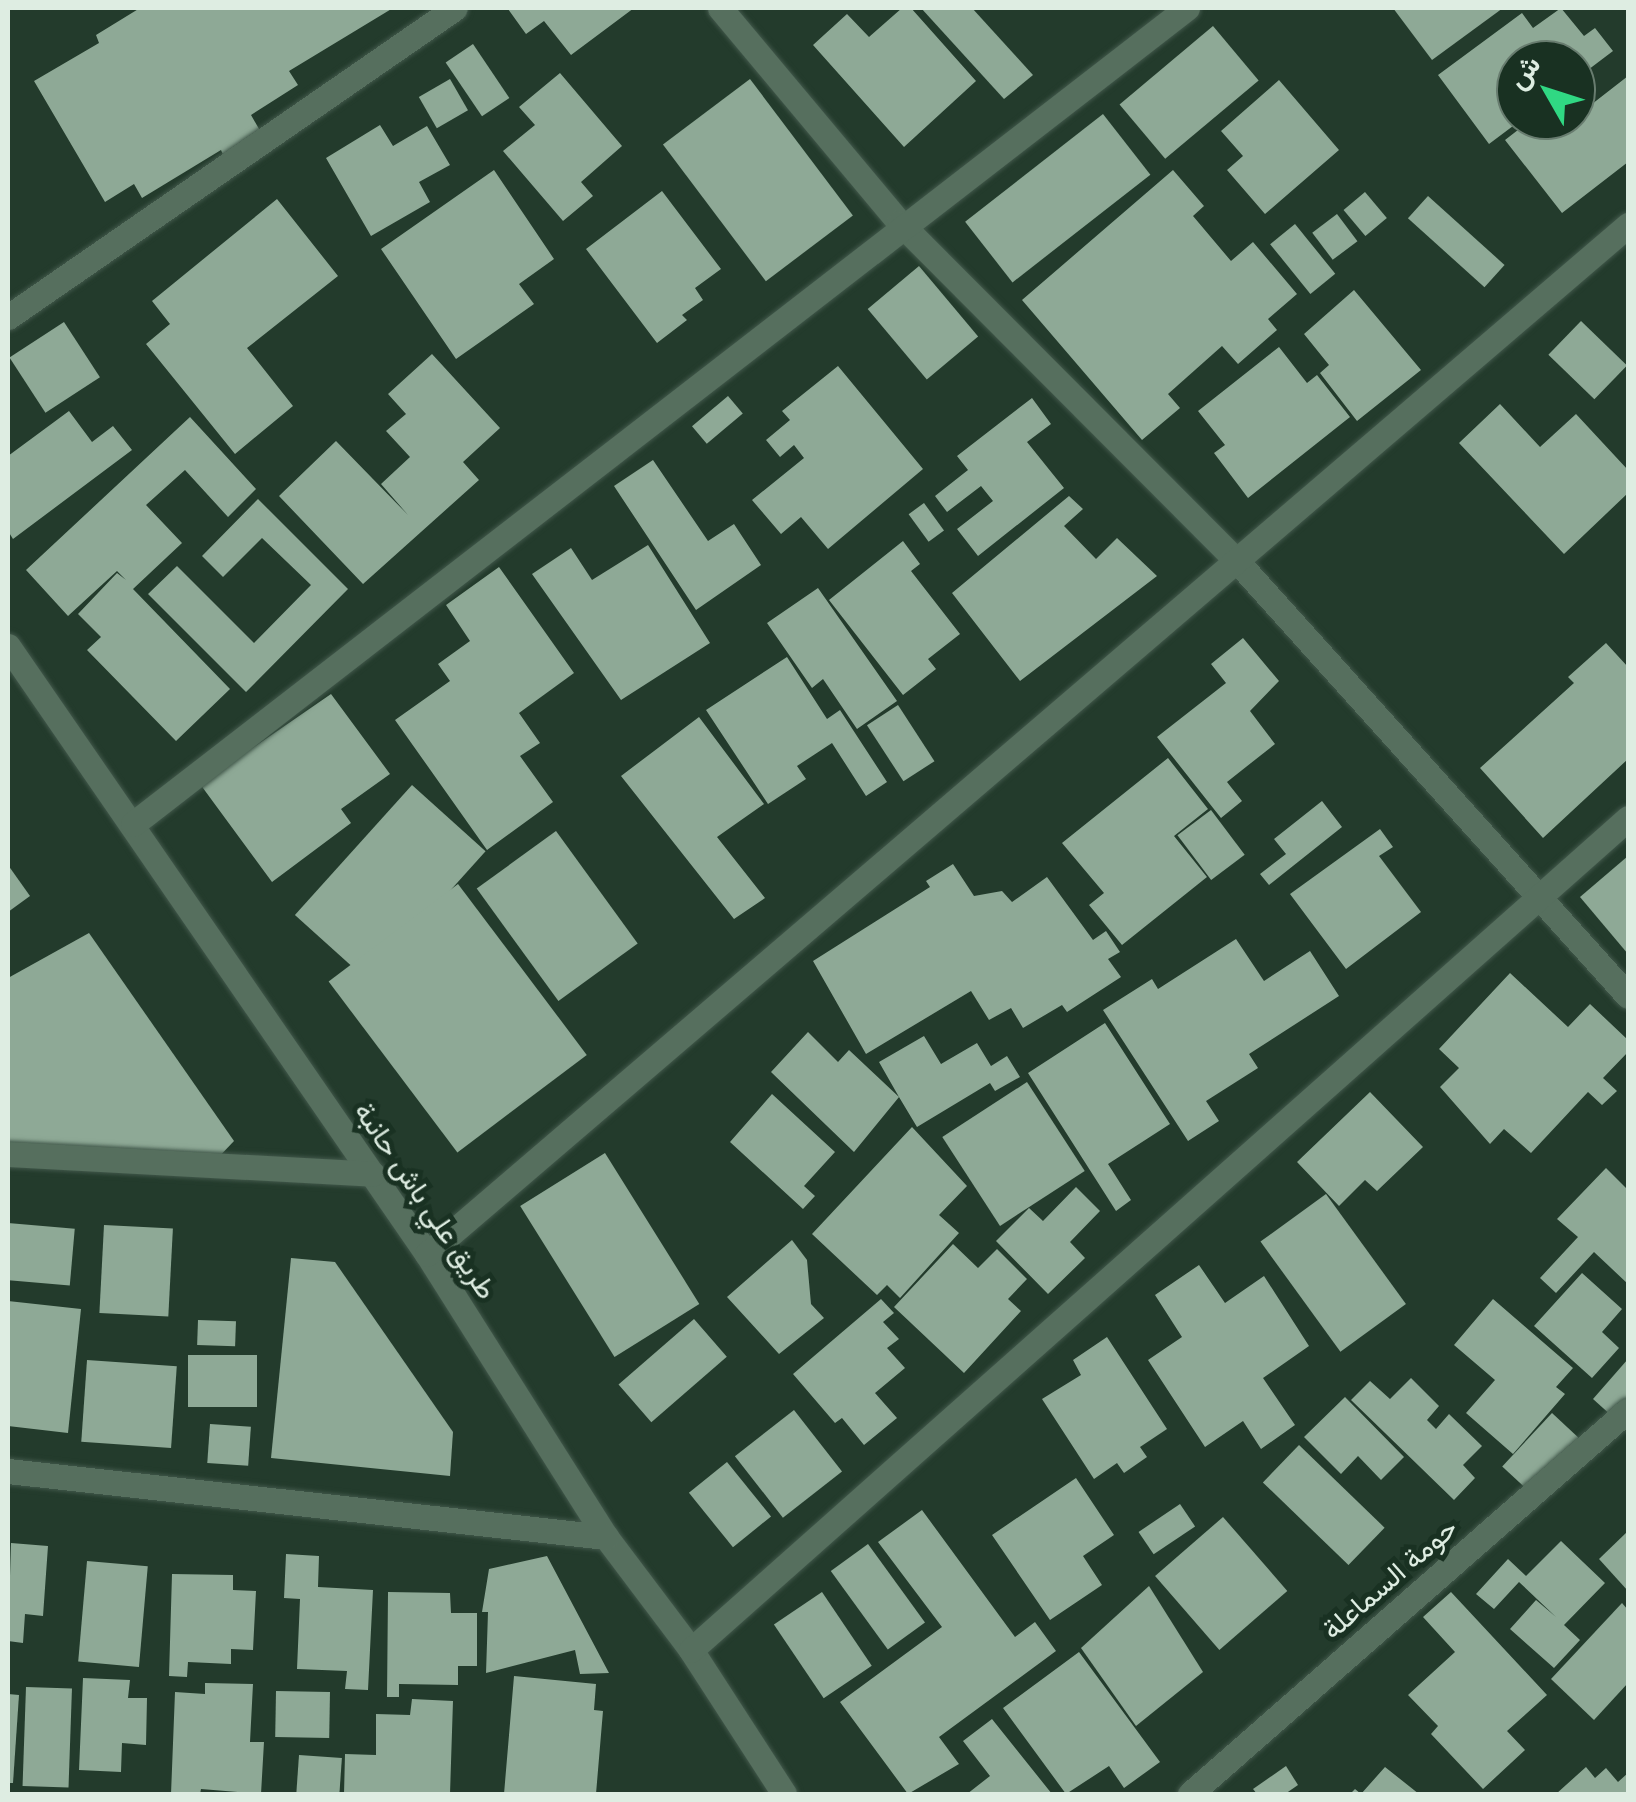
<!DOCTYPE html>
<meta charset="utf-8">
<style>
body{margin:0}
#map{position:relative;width:1636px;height:1802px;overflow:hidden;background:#233b2c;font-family:"DM Sans",Vazirmatn,sans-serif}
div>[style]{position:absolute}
.building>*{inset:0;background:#8ea996;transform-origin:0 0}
.roads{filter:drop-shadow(0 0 2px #41574a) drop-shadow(0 0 2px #41574a)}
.minor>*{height:25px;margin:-12.5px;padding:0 12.5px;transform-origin:12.5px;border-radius:12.5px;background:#566f5e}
span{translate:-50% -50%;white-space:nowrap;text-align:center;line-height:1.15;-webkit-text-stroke:10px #193122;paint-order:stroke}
.street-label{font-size:28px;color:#deede2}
.frame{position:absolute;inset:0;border:10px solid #deede2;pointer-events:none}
.north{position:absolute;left:1496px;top:40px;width:100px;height:100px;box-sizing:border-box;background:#193122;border:2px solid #687c6f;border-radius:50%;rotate:309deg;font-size:28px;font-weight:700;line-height:40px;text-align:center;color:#deede2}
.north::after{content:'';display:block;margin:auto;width:35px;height:45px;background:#30d883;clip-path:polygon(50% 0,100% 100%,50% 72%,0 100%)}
</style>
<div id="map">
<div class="building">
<div style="clip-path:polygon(140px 8px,393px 8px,289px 71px,298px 85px,251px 115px,262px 134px,224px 157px,221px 150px,142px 198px,134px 184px,105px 202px,34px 81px,99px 43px,96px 35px)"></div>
<div style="clip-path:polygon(634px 8px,571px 55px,544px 21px,526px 34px,508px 9px)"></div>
<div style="clip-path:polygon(902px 8px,911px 8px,976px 81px,904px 147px,813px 45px,847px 14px,869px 37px)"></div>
<div style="clip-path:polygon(921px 8px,972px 8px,1033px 75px,1004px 99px)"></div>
<div style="clip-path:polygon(1393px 8px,1503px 8px,1432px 60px)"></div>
<div style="clip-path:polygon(1561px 8px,1584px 36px,1595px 28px,1613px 51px,1576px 79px,1576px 60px,1516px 60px,1521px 120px,1489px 144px,1438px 75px,1522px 13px,1533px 28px)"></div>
<div style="left:1213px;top:26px;width:71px;height:122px;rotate:50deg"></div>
<div style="left:473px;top:44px;width:65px;height:33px;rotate:56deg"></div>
<div style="clip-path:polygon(560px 73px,622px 146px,581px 182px,593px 196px,563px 221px,503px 151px,535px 125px,519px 107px)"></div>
<div style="clip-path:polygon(1628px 76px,1628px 162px,1562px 213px,1505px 140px,1531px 120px,1576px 120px,1576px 103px,1583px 111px)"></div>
<div style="left:450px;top:79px;width:36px;height:36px;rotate:60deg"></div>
<div style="left:750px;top:79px;width:171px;height:109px;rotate:53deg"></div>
<div style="clip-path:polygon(1279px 80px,1339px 150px,1265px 214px,1227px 170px,1243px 156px,1221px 131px)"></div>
<div style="left:1103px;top:114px;width:77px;height:175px;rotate:52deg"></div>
<div style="clip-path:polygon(380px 125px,393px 146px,427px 126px,450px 165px,419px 182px,430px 202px,371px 236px,326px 158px)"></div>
<div style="clip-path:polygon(494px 170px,554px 259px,519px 284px,534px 304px,456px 359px,381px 249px)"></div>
<div style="clip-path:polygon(1173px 170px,1204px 206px,1193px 216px,1231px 261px,1253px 242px,1297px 294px,1268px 319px,1277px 330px,1238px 364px,1222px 346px,1168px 394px,1180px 408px,1142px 440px,1022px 300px)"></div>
<div style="clip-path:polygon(662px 191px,721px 269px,695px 288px,703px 300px,682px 315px,687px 320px,657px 343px,586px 249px)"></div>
<div style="left:1365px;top:192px;width:34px;height:28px;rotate:50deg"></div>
<div style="left:1428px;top:196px;width:103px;height:30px;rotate:42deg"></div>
<div style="clip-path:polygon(277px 199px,338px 276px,247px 348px,293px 406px,235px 454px,146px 344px,170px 324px,152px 301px)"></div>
<div style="left:1337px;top:214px;width:34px;height:31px;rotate:53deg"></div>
<div style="left:1295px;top:224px;width:64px;height:32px;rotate:51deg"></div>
<div style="left:919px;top:266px;width:92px;height:67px;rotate:50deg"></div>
<div style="clip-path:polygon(1354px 290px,1421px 370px,1357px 421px,1320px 373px,1329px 365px,1304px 334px)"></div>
<div style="left:1581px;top:321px;width:64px;height:47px;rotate:44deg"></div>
<div style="left:64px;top:322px;width:66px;height:65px;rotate:57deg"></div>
<div style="clip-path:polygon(1279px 347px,1307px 383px,1317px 375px,1350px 417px,1248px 498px,1214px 453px,1225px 445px,1198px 411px)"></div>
<div style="clip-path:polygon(432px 354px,500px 428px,463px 462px,479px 480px,363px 584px,279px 496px,336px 441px,408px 515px,381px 484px,410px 457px,386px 431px,406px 414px,388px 394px)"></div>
<div style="clip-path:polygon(838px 366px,923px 469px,828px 549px,801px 517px,781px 534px,752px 500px,804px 458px,794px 445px,780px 457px,766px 440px,790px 420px,782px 411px)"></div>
<div style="left:728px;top:396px;width:23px;height:47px;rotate:50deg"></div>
<div style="clip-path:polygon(1032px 398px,1051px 424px,1027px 442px,1064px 488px,978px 556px,957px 529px,993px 501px,981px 486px,947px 512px,935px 496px,968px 470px,957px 456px)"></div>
<div style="clip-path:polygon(1500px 404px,1540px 447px,1576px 414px,1628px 470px,1628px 493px,1564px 554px,1459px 443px)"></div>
<div style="clip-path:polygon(69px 411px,92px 442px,113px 426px,132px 450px,13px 539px,8px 531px,8px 456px)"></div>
<div style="clip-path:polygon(190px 417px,256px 489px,228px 517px,185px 470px,146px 505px,182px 543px,133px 589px,230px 689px,176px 741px,87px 650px,101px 637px,78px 614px,117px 573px,126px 580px,117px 571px,68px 616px,26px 570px)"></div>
<div style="clip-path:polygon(653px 460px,708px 541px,734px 524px,761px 565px,696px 610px,614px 486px)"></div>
<div style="clip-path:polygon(1069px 496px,1083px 509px,1064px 526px,1096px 559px,1117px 538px,1157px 576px,1020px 681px,952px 593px)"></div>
<div style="clip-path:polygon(258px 499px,348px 589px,246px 692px,148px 594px,177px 566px,254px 643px,311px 585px,262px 538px,223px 577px,202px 556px)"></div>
<div style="left:924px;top:503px;width:34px;height:19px;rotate:54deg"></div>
<div style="clip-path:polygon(903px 541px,920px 564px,911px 571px,960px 634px,928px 659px,936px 669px,903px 695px,829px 600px)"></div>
<div style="clip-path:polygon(648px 545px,710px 643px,621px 700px,532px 574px,571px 548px,592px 580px)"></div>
<div style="clip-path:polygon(499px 567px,574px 673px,519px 713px,540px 743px,520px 756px,553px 802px,487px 850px,395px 720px,450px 681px,438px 664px,470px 641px,446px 605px)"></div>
<div style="clip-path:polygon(818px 588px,897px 701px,857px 729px,823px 679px,812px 688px,767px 623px)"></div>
<div style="clip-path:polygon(1243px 638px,1279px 681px,1250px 711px,1275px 744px,1227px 782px,1242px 801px,1221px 818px,1157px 737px,1226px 683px,1211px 664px)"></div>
<div style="clip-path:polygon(1606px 643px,1628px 667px,1628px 759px,1543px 838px,1480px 768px,1574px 683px,1568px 677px)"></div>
<div style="clip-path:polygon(787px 657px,827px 719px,840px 710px,887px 782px,866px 796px,832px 743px,797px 766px,806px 779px,768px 804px,706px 710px)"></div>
<div style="clip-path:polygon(331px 694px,390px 774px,341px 809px,351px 823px,272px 882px,200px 784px)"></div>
<div style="left:898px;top:705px;width:67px;height:37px;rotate:57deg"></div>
<div style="clip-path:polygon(699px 717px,764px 804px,717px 837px,765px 898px,734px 919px,621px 776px)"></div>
<div style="clip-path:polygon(1168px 758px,1208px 809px,1174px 836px,1207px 877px,1122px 945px,1089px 905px,1104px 893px,1062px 843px)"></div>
<div style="left:412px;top:785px;width:99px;height:175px;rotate:42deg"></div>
<div style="clip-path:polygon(1322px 801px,1342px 827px,1269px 885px,1260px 874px,1286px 854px,1274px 839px)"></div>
<div style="left:1211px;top:810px;width:56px;height:42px;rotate:53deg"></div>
<div style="clip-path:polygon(1380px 829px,1393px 847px,1379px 856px,1421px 912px,1346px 969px,1290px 894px)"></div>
<div style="left:556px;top:831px;width:139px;height:98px;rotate:54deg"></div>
<div style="clip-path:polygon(1628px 856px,1628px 954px,1580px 897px)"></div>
<div style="clip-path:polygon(953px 864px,974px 896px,1002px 891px,1012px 902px,1047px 877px,1093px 940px,1106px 931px,1120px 952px,1108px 959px,1121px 977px,1067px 1012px,1062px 1005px,1023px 1028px,1011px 1008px,989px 1020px,971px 991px,866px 1054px,813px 961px,930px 887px,926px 881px)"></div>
<div style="clip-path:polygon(8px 865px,30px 896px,8px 912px)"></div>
<div style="left:458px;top:884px;width:214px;height:162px;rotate:53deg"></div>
<div style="clip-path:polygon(89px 933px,234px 1141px,214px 1162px,8px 1145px,8px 978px)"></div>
<div style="clip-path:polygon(1236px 939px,1264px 981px,1310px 951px,1339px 996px,1249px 1054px,1258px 1068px,1206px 1101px,1219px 1121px,1188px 1141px,1103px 1010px,1152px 979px,1158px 989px)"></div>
<div style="clip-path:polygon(1510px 973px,1568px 1027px,1590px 1004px,1628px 1040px,1628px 1052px,1603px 1078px,1617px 1091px,1602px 1105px,1588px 1092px,1531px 1153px,1504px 1129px,1490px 1144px,1440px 1087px,1459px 1068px,1439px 1049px)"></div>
<div style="clip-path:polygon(1105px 1023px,1170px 1124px,1108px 1164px,1131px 1200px,1116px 1211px,1028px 1073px)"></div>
<div style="clip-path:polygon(808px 1032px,838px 1062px,849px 1050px,899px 1097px,879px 1062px,924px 1036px,941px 1064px,977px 1043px,991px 1066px,1007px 1056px,1020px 1077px,995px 1091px,990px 1083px,917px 1127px,899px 1097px,854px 1152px,771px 1072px)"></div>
<div style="left:1027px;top:1082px;width:106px;height:101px;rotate:57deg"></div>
<div style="clip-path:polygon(1370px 1092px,1423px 1147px,1377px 1191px,1365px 1180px,1339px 1206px,1297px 1162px)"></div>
<div style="clip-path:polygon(772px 1094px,835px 1152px,804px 1186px,815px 1196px,803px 1209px,730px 1142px)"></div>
<div style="clip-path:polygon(912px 1127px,967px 1186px,939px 1215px,959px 1233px,900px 1298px,887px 1285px,877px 1295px,812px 1234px)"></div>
<div style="left:605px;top:1153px;width:178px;height:100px;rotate:58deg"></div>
<div style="clip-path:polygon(1606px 1168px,1628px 1190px,1628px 1284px,1594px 1252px,1556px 1293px,1540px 1278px,1578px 1237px,1557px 1219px)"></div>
<div style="clip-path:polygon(1076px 1187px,1100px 1211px,1070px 1242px,1085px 1258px,1048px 1294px,996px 1241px,1029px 1208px,1043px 1221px)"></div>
<div style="left:1326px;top:1194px;width:136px;height:81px;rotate:54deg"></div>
<div style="left:8px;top:1223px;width:67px;height:57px;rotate:5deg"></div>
<div style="left:104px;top:1225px;width:69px;height:88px;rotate:3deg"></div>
<div style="clip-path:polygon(792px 1240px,807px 1260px,811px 1304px,824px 1318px,779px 1354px,727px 1297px)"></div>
<div style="clip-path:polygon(953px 1244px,978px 1268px,997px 1249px,1027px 1279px,1008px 1299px,1021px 1311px,964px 1373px,894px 1307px)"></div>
<div style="clip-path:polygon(291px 1258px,335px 1262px,453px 1432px,450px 1476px,271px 1458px)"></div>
<div style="clip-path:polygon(1199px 1265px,1225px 1303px,1264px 1276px,1309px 1346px,1263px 1378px,1295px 1425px,1261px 1449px,1243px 1421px,1205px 1447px,1148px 1360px,1182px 1337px,1155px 1295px)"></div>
<div style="clip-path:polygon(1582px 1273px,1622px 1309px,1602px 1332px,1619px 1348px,1592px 1378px,1534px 1326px)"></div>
<div style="clip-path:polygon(881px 1299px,894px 1313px,883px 1322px,899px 1339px,887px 1348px,905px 1368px,875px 1393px,897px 1418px,864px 1445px,842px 1418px,835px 1423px,793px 1374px)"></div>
<div style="clip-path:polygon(1493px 1299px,1573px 1368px,1556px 1387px,1565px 1394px,1513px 1454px,1466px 1413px,1495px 1380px,1454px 1345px)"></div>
<div style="clip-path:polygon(8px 1301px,81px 1309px,68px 1433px,8px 1426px)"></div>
<div style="left:694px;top:1319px;width:50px;height:100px;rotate:49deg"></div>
<div style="left:198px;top:1320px;width:38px;height:25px;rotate:2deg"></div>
<div style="clip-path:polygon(1107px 1337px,1167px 1429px,1140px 1447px,1147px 1457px,1124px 1473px,1117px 1463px,1094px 1479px,1042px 1399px,1081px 1375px,1073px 1360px)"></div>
<div style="left:188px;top:1355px;width:69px;height:52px"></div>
<div style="clip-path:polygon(1628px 1359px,1628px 1399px,1613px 1417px,1593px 1399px)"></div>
<div style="left:87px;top:1360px;width:90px;height:82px;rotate:4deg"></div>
<div style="clip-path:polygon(1411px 1378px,1439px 1406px,1427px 1420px,1436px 1429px,1449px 1414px,1482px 1446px,1463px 1465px,1475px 1478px,1454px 1500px,1351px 1400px,1370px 1381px,1390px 1399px)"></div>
<div style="clip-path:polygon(1345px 1397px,1404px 1457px,1381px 1480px,1358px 1456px,1341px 1474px,1304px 1437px)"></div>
<div style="left:794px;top:1410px;width:78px;height:75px;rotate:52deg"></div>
<div style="left:1552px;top:1413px;width:40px;height:73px;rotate:43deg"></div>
<div style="left:210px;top:1424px;width:41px;height:39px;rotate:4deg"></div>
<div style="left:1299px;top:1445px;width:119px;height:52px;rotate:44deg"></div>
<div style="left:727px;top:1462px;width:70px;height:49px;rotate:51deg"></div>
<div style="clip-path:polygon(1076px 1478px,1114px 1535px,1083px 1556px,1102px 1585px,1050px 1620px,992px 1535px)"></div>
<div style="left:1180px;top:1504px;width:27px;height:50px;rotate:56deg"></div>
<div style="clip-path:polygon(922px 1510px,1015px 1637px,1035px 1622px,1056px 1651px,939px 1737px,959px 1764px,908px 1794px,840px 1702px,942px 1627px,878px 1542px)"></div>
<div style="left:1223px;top:1517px;width:98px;height:90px;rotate:49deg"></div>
<div style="clip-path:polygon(1628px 1531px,1628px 1591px,1599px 1559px)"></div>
<div style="clip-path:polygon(1561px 1541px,1605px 1583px,1564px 1625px,1580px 1640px,1554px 1668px,1510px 1629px,1536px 1600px,1556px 1617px,1519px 1582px,1494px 1609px,1476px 1594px,1508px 1559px,1526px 1576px)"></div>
<div style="clip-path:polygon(11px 1543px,48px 1546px,43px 1616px,25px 1614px,23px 1643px,8px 1641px)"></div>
<div style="left:868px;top:1544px;width:97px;height:46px;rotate:54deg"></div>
<div style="clip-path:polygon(286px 1554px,319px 1556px,318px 1587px,373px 1590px,368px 1690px,345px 1689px,347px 1671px,297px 1669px,300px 1599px,284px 1598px)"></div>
<div style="clip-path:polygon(547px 1556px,609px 1673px,580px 1674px,575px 1650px,486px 1673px,488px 1612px,482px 1612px,489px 1569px)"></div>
<div style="left:87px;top:1561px;width:61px;height:101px;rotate:5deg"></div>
<div style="clip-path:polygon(172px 1574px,233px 1575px,233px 1590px,256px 1591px,253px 1650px,231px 1649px,231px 1664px,188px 1662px,187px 1677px,169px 1676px)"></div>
<div style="clip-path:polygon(1149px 1586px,1203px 1672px,1136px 1726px,1081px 1648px)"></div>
<div style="clip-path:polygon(388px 1592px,450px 1593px,451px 1613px,477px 1613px,477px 1666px,458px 1666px,458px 1685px,399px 1684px,399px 1697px,387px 1697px)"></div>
<div style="left:822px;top:1592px;width:89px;height:58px;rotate:56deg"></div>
<div style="clip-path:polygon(1451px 1592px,1547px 1695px,1507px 1731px,1525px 1750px,1483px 1789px,1431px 1734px,1438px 1726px,1408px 1695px,1455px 1652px,1423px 1617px)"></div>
<div style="clip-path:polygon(1622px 1603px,1628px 1610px,1628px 1683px,1594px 1720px,1551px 1679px)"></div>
<div style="clip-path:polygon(1079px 1652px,1160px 1762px,1124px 1788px,1109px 1766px,1066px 1794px,1003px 1708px)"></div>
<div style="clip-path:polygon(514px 1676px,596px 1684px,594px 1710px,603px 1711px,596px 1794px,504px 1794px)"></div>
<div style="clip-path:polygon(83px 1678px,130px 1680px,128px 1698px,147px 1698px,146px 1745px,122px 1743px,121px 1772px,79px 1770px)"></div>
<div style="clip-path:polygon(205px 1683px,253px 1684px,250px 1742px,264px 1742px,261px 1794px,201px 1789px,200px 1794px,171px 1794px,175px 1692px,205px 1694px)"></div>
<div style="left:26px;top:1687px;width:46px;height:99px;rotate:2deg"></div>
<div style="left:276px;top:1691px;width:54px;height:46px;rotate:1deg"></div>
<div style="clip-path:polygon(8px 1694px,19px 1695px,13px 1783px,8px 1783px)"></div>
<div style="clip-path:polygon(412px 1699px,453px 1701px,450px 1794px,344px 1794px,345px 1754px,376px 1755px,376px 1714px,410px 1715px)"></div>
<div style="clip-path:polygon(992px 1719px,1052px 1794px,967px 1794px,990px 1776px,963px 1741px)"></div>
<div style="left:299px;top:1755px;width:43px;height:39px;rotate:4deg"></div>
<div style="clip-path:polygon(1286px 1766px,1298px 1785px,1285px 1794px,1257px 1794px,1253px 1789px)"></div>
<div style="clip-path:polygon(1385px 1767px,1419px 1794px,1350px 1794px,1355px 1789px,1361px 1794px)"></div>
<div style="clip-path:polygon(1586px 1767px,1595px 1778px,1606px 1768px,1618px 1782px,1628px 1773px,1628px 1794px,1556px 1794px)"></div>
</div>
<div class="roads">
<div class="minor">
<div style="left:720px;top:8px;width:280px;rotate:50.1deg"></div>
<div style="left:900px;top:223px;width:476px;rotate:45.1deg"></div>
<div style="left:1236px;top:560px;width:586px;rotate:48.04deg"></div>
<div style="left:8px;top:317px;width:543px;rotate:-34.66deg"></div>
<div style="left:8px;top:646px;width:738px;rotate:55.43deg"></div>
<div style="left:427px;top:1254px;width:335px;rotate:57.7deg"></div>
<div style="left:606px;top:1537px;width:141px;rotate:53deg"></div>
<div style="left:691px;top:1650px;width:171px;rotate:57.1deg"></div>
<div style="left:133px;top:824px;width:1333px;rotate:-37.75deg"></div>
<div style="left:8px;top:1154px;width:365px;rotate:3.1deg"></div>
<div style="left:427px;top:1254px;width:1582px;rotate:-40.59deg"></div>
<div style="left:8px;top:1471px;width:602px;rotate:6.3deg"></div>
<div style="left:691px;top:1650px;width:1253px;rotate:-41.6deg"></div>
<div style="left:1190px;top:1794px;width:582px;rotate:-41.24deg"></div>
</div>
</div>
<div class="street-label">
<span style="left:425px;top:1201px;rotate:56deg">طريق علي باش حانبة</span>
<span style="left:1390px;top:1579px;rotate:-41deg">حومة السماعلة</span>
</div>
<div class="frame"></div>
<div class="north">ش</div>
</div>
